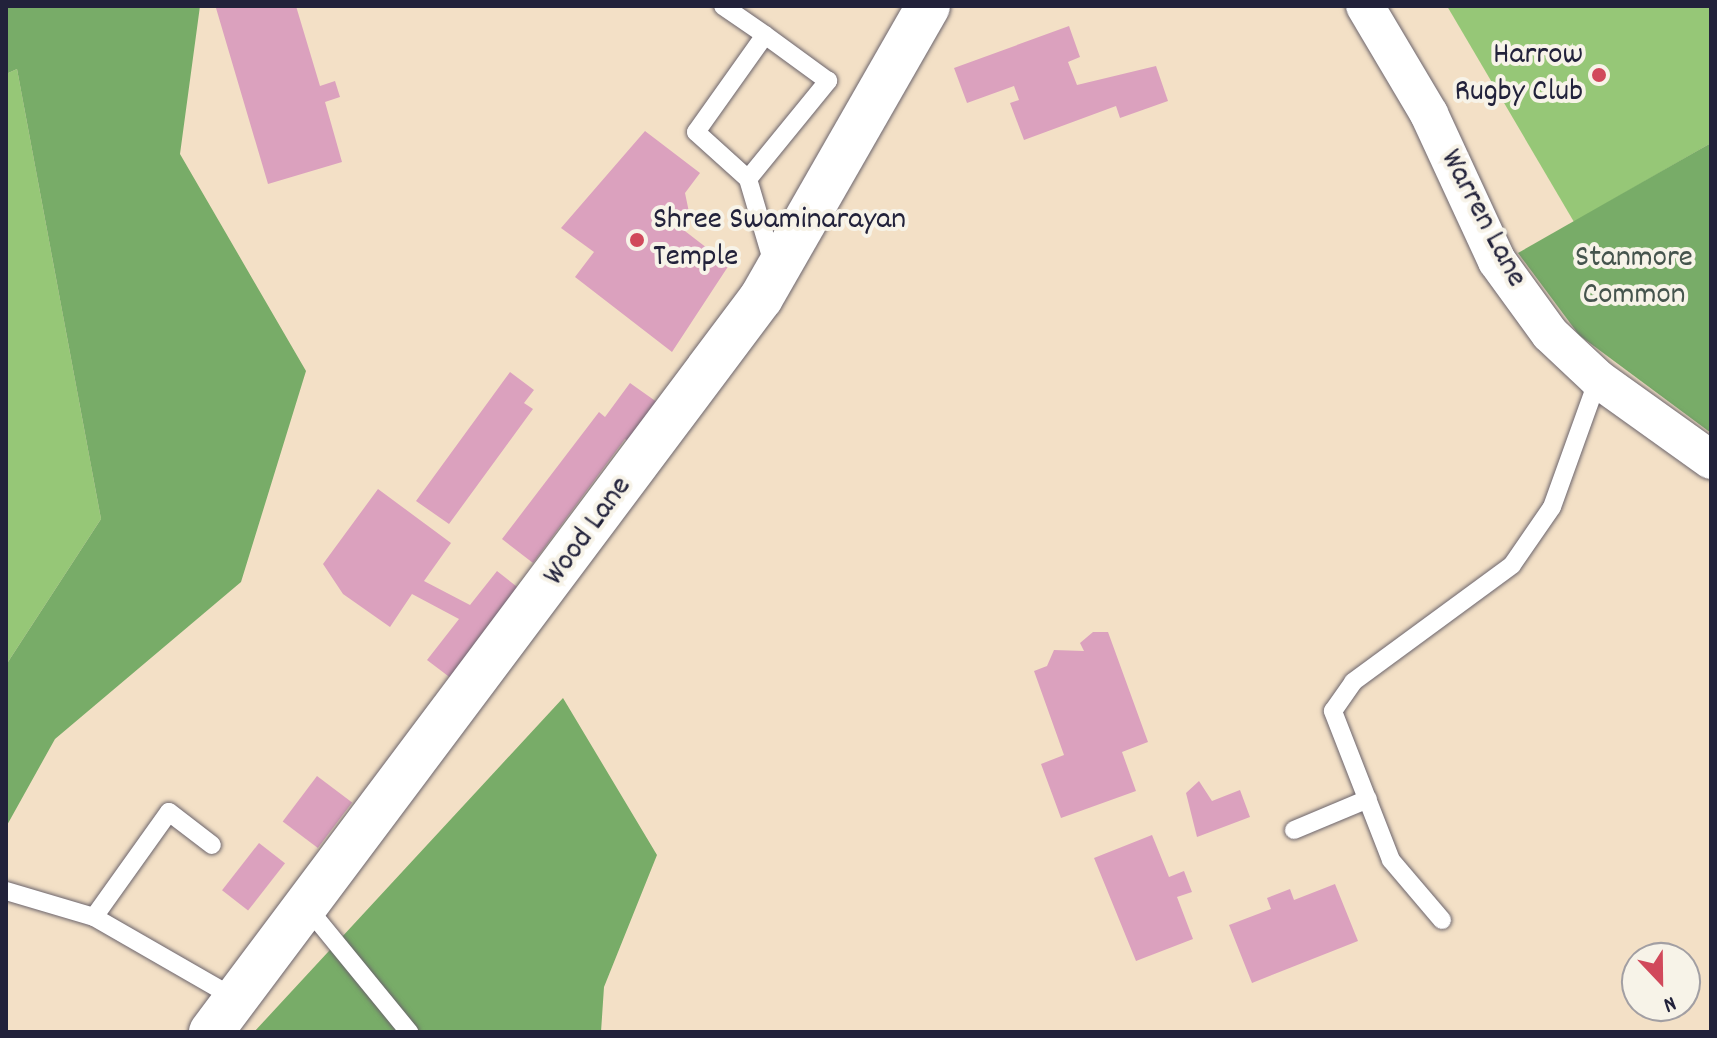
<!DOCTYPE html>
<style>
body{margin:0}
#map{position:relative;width:1717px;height:1038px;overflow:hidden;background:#f3e0c6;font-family:Dekko,sans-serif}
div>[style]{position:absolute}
.green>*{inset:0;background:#96c777}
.forest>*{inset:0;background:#78ac68}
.building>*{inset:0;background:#dba1be;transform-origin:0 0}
.roads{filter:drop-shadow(0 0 2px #6b646c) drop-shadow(0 0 2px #6b646c)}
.service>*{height:18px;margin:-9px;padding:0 9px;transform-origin:9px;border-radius:9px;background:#fff}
.minor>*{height:38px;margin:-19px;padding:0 19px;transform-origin:19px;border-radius:19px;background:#fff}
.tertiary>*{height:44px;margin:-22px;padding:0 22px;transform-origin:22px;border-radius:22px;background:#fff}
.dots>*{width:22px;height:22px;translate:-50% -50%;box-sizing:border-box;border:4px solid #f7f3e8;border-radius:50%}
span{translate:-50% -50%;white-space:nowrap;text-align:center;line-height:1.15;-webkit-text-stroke:8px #f7f3e8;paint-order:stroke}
.poi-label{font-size:32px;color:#22223b}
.right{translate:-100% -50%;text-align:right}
.left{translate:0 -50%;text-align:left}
.street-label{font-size:32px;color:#22223b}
.park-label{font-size:32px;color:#45544d}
.frame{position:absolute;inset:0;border:8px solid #22223b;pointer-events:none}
.north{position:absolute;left:1621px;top:942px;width:80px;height:80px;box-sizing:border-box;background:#f7f3e8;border:2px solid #a29fa3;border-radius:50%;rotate:158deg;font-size:22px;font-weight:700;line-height:32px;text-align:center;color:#22223b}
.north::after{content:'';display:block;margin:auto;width:28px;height:36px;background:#d1495b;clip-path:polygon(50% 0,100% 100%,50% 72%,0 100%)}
</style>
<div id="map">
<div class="green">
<div style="clip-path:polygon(1447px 6px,1711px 6px,1711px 143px,1574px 222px)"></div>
<div style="clip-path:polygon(17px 69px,101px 519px,6px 665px,6px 74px)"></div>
</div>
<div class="forest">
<div style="clip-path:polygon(6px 6px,200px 6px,180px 154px,306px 371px,241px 582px,55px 739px,6px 827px,6px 665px,101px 519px,17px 69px,6px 74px)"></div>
<div style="clip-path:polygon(1711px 143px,1711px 433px,1579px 335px,1518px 253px)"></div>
<div style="clip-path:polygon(563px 698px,657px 855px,604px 987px,601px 1032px,254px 1032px)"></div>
</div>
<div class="building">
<div style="clip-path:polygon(296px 6px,320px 86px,335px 81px,340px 97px,325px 102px,342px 162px,268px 184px,216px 8px)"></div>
<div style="clip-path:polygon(1069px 26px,1080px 57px,1068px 62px,1077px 85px,1156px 66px,1168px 101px,1120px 118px,1116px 106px,1024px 140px,1010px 103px,1019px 100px,1014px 86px,967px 103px,954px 68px)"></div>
<div style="clip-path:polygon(645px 131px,700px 173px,685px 193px,690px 217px,681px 228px,729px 265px,672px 352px,575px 277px,594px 252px,561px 228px)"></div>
<div style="clip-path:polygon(510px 372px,534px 390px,524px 403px,533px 409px,449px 524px,416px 501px)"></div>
<div style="clip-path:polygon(630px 383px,661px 405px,632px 444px,625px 439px,533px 563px,502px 539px,599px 412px,605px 417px)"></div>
<div style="clip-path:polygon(378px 489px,451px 543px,424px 581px,470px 605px,497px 571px,521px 590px,452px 679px,427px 660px,459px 619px,412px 594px,390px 627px,343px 594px,323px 564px)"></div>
<div style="clip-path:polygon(1093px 632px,1108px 632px,1148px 742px,1122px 752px,1136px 791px,1061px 818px,1041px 764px,1064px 755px,1034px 671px,1047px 666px,1054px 650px,1084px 651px,1080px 643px)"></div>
<div style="left:317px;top:776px;width:44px;height:57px;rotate:37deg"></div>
<div style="clip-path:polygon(1199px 781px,1212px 801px,1240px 790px,1250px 817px,1197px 837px,1186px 793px)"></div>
<div style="clip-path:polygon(1152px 835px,1169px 877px,1184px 871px,1192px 892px,1177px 897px,1193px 939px,1136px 961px,1094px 858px)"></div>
<div style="left:259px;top:843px;width:33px;height:60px;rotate:38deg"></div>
<div style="clip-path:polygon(1335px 884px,1358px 941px,1252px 983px,1229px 925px,1271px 909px,1267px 898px,1290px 889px,1294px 900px)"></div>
</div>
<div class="roads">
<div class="service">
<div style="left:723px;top:6px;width:51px;rotate:34.6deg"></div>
<div style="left:748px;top:179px;width:127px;rotate:-50.8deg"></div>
<div style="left:828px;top:81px;width:78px;rotate:-143.9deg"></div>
<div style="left:765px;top:35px;width:119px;rotate:125.4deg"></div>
<div style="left:696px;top:132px;width:70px;rotate:42.1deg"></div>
<div style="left:748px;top:179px;width:92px;rotate:73.5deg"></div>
<div style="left:1294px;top:830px;width:80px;rotate:-22.7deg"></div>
<div style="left:6px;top:891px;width:92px;rotate:16.5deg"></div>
<div style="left:94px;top:917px;width:163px;rotate:29.9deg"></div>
<div style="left:306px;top:906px;width:163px;rotate:50.7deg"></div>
<div style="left:94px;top:917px;width:129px;rotate:-54.5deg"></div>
<div style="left:169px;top:812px;width:54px;rotate:37.5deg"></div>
<div style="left:1442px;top:920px;width:79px;rotate:-130.4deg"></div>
<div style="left:1391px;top:860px;width:160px;rotate:-111.3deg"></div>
<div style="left:1333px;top:711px;width:35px;rotate:-55deg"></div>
<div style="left:1353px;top:682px;width:197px;rotate:-36.3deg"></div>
<div style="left:1512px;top:565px;width:70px;rotate:-55.4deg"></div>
<div style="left:1552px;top:507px;width:136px;rotate:-70.2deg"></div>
</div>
<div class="minor">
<div style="left:1365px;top:6px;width:126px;rotate:59.3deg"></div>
<div style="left:1429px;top:114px;width:162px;rotate:65.2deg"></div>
<div style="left:1497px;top:261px;width:90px;rotate:54deg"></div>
<div style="left:1550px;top:334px;width:66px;rotate:43.2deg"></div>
<div style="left:1598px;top:379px;width:139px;rotate:35.6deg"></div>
</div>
<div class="tertiary">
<div style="left:211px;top:1032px;width:917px;rotate:-53.16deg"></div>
<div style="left:761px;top:298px;width:336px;rotate:-60.2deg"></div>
</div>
</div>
<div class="dots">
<div style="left:1599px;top:75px;background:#d1495b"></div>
<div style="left:637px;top:240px;background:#d1495b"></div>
</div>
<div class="poi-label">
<span class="right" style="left:1583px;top:75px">Harrow<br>Rugby Club</span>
<span class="left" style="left:653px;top:240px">Shree Swaminarayan<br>Temple</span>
</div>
<div class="street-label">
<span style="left:1482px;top:219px;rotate:62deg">Warren Lane</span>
<span style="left:589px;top:532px;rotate:-54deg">Wood Lane</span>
</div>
<div class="park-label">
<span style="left:1634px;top:278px">Stanmore<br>Common</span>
</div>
<div class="frame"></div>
<div class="north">N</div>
</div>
